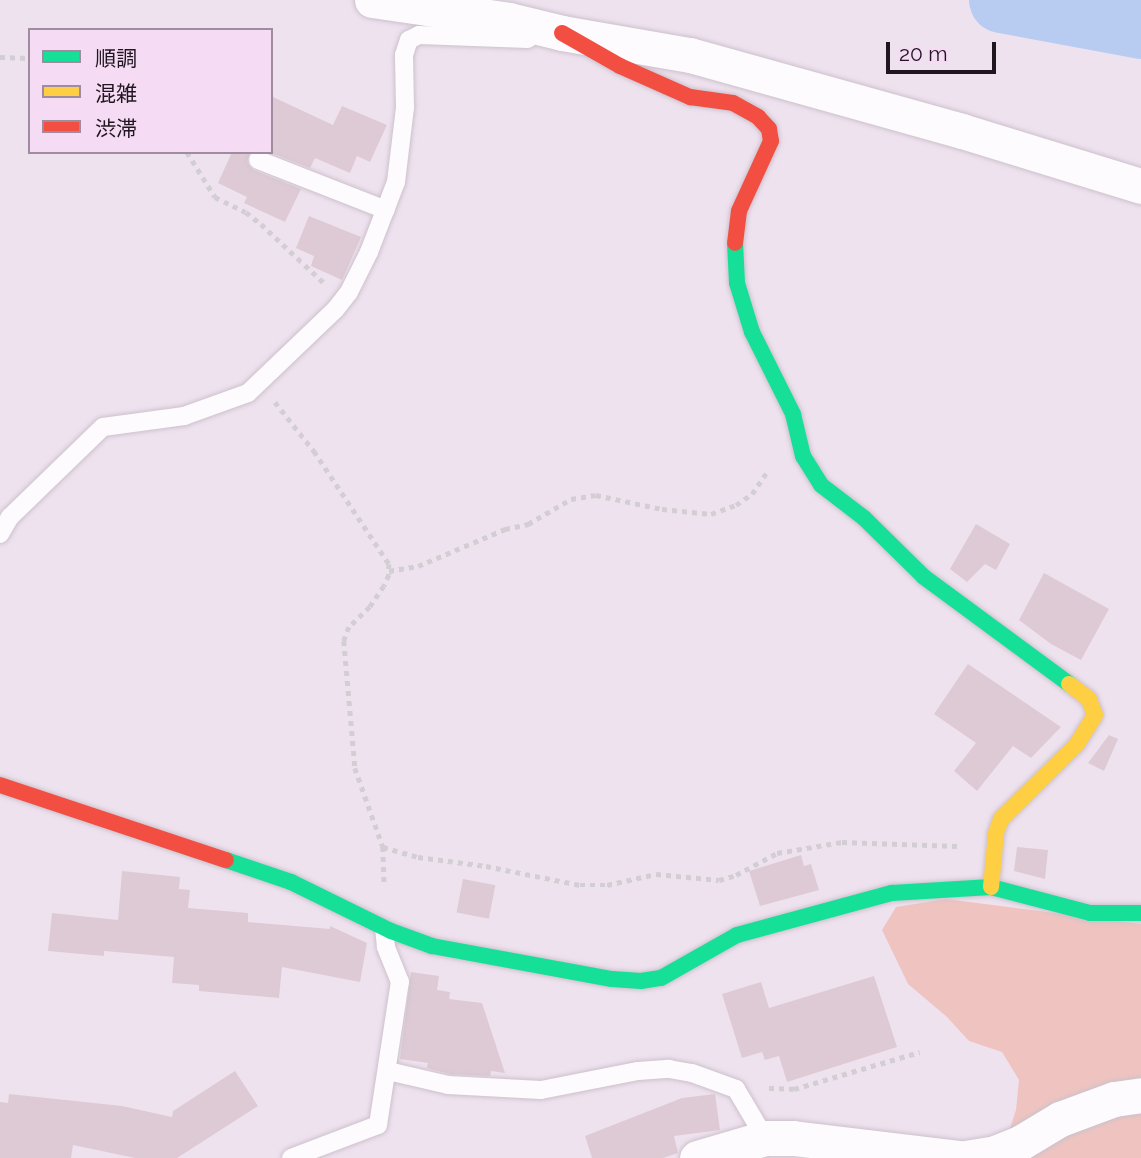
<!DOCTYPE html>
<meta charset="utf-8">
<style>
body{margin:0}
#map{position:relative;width:1141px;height:1158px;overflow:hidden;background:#efe2ef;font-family:Raleway,"Noto Sans JP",sans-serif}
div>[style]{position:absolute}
.green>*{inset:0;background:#efc4c0}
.river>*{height:66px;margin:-33px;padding:0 33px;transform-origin:33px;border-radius:33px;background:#b8ccf2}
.building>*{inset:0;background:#decad4;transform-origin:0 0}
.path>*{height:4.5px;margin-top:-2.25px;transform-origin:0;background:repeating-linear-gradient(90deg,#d3ced3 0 5px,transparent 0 10px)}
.roads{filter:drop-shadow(0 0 2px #cbc1cb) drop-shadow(0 0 2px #cbc1cb)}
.lane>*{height:18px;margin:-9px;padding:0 9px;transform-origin:9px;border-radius:9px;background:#fdfbfd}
.street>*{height:35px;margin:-17.5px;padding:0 17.5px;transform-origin:17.5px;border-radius:17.5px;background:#fdfbfd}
.fast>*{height:16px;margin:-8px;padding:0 8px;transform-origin:8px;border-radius:8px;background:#16e098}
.slow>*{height:16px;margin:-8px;padding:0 8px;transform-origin:8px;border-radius:8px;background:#ffcf43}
.jam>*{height:16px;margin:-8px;padding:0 8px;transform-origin:8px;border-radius:8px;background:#f24e42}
span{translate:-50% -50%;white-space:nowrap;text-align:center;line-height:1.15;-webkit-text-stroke:5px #f5dcf4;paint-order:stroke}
.legend{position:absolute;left:28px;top:28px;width:245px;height:126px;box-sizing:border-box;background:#f5dcf4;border:2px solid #9f8d9f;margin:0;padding:9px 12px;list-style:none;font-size:21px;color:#1f161f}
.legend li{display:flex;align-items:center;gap:14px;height:35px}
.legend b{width:35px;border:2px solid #9f8d9f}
.scale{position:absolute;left:886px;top:42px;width:110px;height:32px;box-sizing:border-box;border:4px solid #1f161f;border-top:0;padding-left:9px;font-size:21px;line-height:24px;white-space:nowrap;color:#1f161f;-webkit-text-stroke:5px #f5dcf4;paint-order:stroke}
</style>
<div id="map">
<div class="green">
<div style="clip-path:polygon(946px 899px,1141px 924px,1141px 1158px,1000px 1158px,1016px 1110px,1019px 1080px,1002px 1052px,969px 1041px,947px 1017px,908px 984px,882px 930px,896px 907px)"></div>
</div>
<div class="river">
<div style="left:1002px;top:0;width:141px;rotate:10.6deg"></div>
</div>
<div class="building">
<div style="clip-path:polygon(271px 96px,333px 125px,342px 106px,387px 125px,370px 162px,357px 156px,350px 173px,315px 158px,310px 168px,269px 152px)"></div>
<div style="clip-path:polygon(232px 152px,250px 152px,247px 162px,253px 170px,301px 189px,285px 222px,244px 203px,247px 197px,218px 183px)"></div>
<div style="clip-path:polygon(309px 216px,361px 237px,342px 280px,311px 266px,314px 256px,296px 248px)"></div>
<div style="clip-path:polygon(976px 524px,1010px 544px,996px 570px,985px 564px,967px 582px,950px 569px)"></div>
<div style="clip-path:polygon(1044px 573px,1109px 609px,1081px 660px,1051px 644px,1019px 620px)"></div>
<div style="clip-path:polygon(968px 664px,1061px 727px,1031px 758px,1013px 746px,977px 791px,954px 771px,976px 743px,934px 714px)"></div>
<div style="clip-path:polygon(1109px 735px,1118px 739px,1104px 771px,1088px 763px)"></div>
<div style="clip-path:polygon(1017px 847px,1048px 850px,1045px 879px,1014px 871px)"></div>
<div style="clip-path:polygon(801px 855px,804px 866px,811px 864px,819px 890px,760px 906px,749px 871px)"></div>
<div style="clip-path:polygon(122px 871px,180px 877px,179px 889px,190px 890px,188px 908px,248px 913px,248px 922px,330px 929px,330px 926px,367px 943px,360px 982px,282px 967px,279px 998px,199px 991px,199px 985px,172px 983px,174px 957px,104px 951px,104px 956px,48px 951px,52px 913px,118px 920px)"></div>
<div style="left:463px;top:879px;width:33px;height:34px;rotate:11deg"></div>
<div style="clip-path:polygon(411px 972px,439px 976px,437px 990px,450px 992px,449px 999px,482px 1003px,505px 1073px,491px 1071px,490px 1076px,450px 1074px,427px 1068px,428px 1063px,400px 1059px)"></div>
<div style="clip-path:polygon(874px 976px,897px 1047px,787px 1082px,779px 1056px,765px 1060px,762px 1052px,742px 1058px,722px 994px,761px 982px,769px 1008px)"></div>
<div style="clip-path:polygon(235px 1071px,258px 1106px,177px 1158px,135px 1158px,73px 1145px,71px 1158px,0 1158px,0 1102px,8px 1103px,9px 1094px,122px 1106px,172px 1117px,173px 1111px)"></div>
<div style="clip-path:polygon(715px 1094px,720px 1130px,674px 1136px,678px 1153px,663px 1158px,592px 1158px,585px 1136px,682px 1098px)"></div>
</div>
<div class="path">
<div style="left:0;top:57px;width:30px;rotate:2deg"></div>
<div style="left:187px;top:152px;width:53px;rotate:58.1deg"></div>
<div style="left:215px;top:197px;width:34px;rotate:26deg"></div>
<div style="left:246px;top:212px;width:19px;rotate:39deg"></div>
<div style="left:261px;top:224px;width:86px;rotate:43.1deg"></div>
<div style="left:275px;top:402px;width:63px;rotate:51.5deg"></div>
<div style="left:314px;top:451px;width:136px;rotate:56.4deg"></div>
<div style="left:389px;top:564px;width:11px;rotate:90deg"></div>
<div style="left:389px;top:575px;width:12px;rotate:114deg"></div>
<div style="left:384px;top:586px;width:25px;rotate:124deg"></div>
<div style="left:370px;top:607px;width:29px;rotate:136deg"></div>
<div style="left:349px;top:627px;width:15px;rotate:110deg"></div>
<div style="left:344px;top:641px;width:127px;rotate:85deg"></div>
<div style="left:355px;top:768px;width:84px;rotate:70.5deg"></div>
<div style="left:383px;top:847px;width:38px;rotate:88deg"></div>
<div style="left:389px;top:571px;width:29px;rotate:-10deg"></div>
<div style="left:418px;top:566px;width:95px;rotate:-23deg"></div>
<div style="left:505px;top:529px;width:24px;rotate:-12deg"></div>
<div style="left:528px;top:524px;width:50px;rotate:-30.2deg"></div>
<div style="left:571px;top:499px;width:25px;rotate:-9deg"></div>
<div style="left:596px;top:495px;width:67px;rotate:12deg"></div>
<div style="left:662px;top:509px;width:49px;rotate:5.8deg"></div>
<div style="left:711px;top:514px;width:27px;rotate:-20deg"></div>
<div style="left:736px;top:505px;width:19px;rotate:-35deg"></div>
<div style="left:752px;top:494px;width:29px;rotate:-56deg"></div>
<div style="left:383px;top:847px;width:36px;rotate:16deg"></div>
<div style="left:418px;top:857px;width:69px;rotate:7.5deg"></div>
<div style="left:486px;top:866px;width:96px;rotate:11.4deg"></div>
<div style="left:580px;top:885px;width:27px"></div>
<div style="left:607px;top:885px;width:50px;rotate:-12.7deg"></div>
<div style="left:656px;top:874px;width:63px;rotate:5.4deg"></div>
<div style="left:719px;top:880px;width:18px;rotate:-16deg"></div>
<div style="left:736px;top:875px;width:47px;rotate:-28.2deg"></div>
<div style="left:777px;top:853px;width:66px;rotate:-9.6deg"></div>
<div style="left:842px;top:842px;width:116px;rotate:2deg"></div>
<div style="left:769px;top:1088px;width:25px;rotate:2deg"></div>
<div style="left:794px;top:1089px;width:131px;rotate:-16.4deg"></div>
</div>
<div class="roads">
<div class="lane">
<div style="left:258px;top:160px;width:137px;rotate:21.3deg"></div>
<div style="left:0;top:534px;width:20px;rotate:-60deg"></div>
<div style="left:10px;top:517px;width:129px;rotate:-44.1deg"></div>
<div style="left:103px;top:427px;width:82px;rotate:-7.7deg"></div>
<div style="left:184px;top:416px;width:68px;rotate:-19.8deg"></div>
<div style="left:248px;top:393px;width:120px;rotate:-43.7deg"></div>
<div style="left:335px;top:310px;width:23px;rotate:-52deg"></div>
<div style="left:349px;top:292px;width:45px;rotate:-63.4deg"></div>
<div style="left:369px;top:252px;width:75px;rotate:-68.9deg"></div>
<div style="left:396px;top:182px;width:75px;rotate:-83.1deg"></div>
<div style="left:405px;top:108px;width:53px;rotate:-91.1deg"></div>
<div style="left:404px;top:55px;width:16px;rotate:-72deg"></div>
<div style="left:409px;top:40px;width:11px;rotate:-27deg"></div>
<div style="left:419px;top:35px;width:109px;rotate:2.1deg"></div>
<div style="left:388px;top:1071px;width:62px;rotate:13.1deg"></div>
<div style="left:448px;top:1085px;width:93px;rotate:3.1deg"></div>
<div style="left:541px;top:1090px;width:99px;rotate:-11.1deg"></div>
<div style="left:638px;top:1071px;width:31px;rotate:-4deg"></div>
<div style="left:669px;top:1069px;width:23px;rotate:10deg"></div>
<div style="left:692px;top:1073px;width:47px;rotate:20deg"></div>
<div style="left:736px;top:1089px;width:57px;rotate:59.4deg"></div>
<div style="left:291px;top:1158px;width:93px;rotate:-20.8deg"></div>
<div style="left:378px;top:1125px;width:145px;rotate:-81.3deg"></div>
<div style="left:400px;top:982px;width:38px;rotate:-112deg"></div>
<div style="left:386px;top:947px;width:18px;rotate:-96deg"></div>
</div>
<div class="street">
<div style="left:372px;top:0;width:138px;rotate:8.3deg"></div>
<div style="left:509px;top:20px;width:55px;rotate:13.8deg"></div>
<div style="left:562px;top:33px;width:130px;rotate:9.8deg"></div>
<div style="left:690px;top:55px;width:282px;rotate:15.6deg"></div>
<div style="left:962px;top:131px;width:187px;rotate:17.1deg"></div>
<div style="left:697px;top:1158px;width:71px;rotate:-16.4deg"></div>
<div style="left:765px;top:1138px;width:28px"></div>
<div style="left:793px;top:1138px;width:166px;rotate:6.9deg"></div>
<div style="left:965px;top:1158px;width:30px;rotate:-9deg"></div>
<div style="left:995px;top:1153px;width:27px;rotate:-22deg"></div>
<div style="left:1020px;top:1143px;width:47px;rotate:-31deg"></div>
<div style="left:1060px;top:1119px;width:58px;rotate:-20.3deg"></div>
<div style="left:1114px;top:1099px;width:27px;rotate:-8deg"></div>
</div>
<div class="fast">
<div style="left:735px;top:243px;width:40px;rotate:87.1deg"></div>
<div style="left:737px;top:283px;width:51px;rotate:73deg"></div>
<div style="left:752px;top:332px;width:92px;rotate:63.4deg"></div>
<div style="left:793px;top:414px;width:43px;rotate:76.6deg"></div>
<div style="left:803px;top:456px;width:34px;rotate:58deg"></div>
<div style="left:821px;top:485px;width:54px;rotate:37.5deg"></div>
<div style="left:864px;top:518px;width:84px;rotate:44.5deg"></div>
<div style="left:924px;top:577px;width:180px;rotate:36.4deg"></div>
<div style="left:226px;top:860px;width:69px;rotate:18.7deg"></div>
<div style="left:291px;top:882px;width:111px;rotate:26.1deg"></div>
<div style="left:391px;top:931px;width:44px;rotate:20.1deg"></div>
<div style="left:432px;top:946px;width:183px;rotate:10.4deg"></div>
<div style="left:612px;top:979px;width:29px;rotate:4deg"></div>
<div style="left:641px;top:981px;width:20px;rotate:-9deg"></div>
<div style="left:661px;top:978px;width:87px;rotate:-29.5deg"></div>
<div style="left:737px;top:935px;width:161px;rotate:-15.2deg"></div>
<div style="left:892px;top:893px;width:99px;rotate:-3.5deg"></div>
<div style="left:991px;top:887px;width:102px;rotate:14.7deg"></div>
<div style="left:1090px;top:913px;width:51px"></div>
</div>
<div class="slow">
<div style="left:991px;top:887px;width:54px;rotate:-84.7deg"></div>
<div style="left:996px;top:833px;width:15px;rotate:-70deg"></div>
<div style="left:1001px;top:819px;width:107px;rotate:-44.6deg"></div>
<div style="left:1077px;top:744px;width:34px;rotate:-58deg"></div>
<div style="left:1095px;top:715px;width:17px;rotate:-111deg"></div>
<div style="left:1089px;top:699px;width:25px;rotate:-143deg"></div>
</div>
<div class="jam">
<div style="left:562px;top:33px;width:67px;rotate:29.6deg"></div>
<div style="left:620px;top:66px;width:77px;rotate:23.9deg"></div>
<div style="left:690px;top:97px;width:43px;rotate:7.9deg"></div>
<div style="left:733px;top:103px;width:29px;rotate:29deg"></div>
<div style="left:758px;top:117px;width:16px;rotate:47deg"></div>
<div style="left:769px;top:129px;width:12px;rotate:81deg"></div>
<div style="left:771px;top:141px;width:77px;rotate:114.6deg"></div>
<div style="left:739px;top:211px;width:32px;rotate:97deg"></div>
<div style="left:0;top:785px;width:238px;rotate:18.4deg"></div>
</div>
</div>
<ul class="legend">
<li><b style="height:9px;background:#16e098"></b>順調</li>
<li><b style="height:9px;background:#ffcf43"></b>混雑</li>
<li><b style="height:9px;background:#f24e42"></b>渋滞</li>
</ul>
<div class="scale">20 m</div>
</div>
